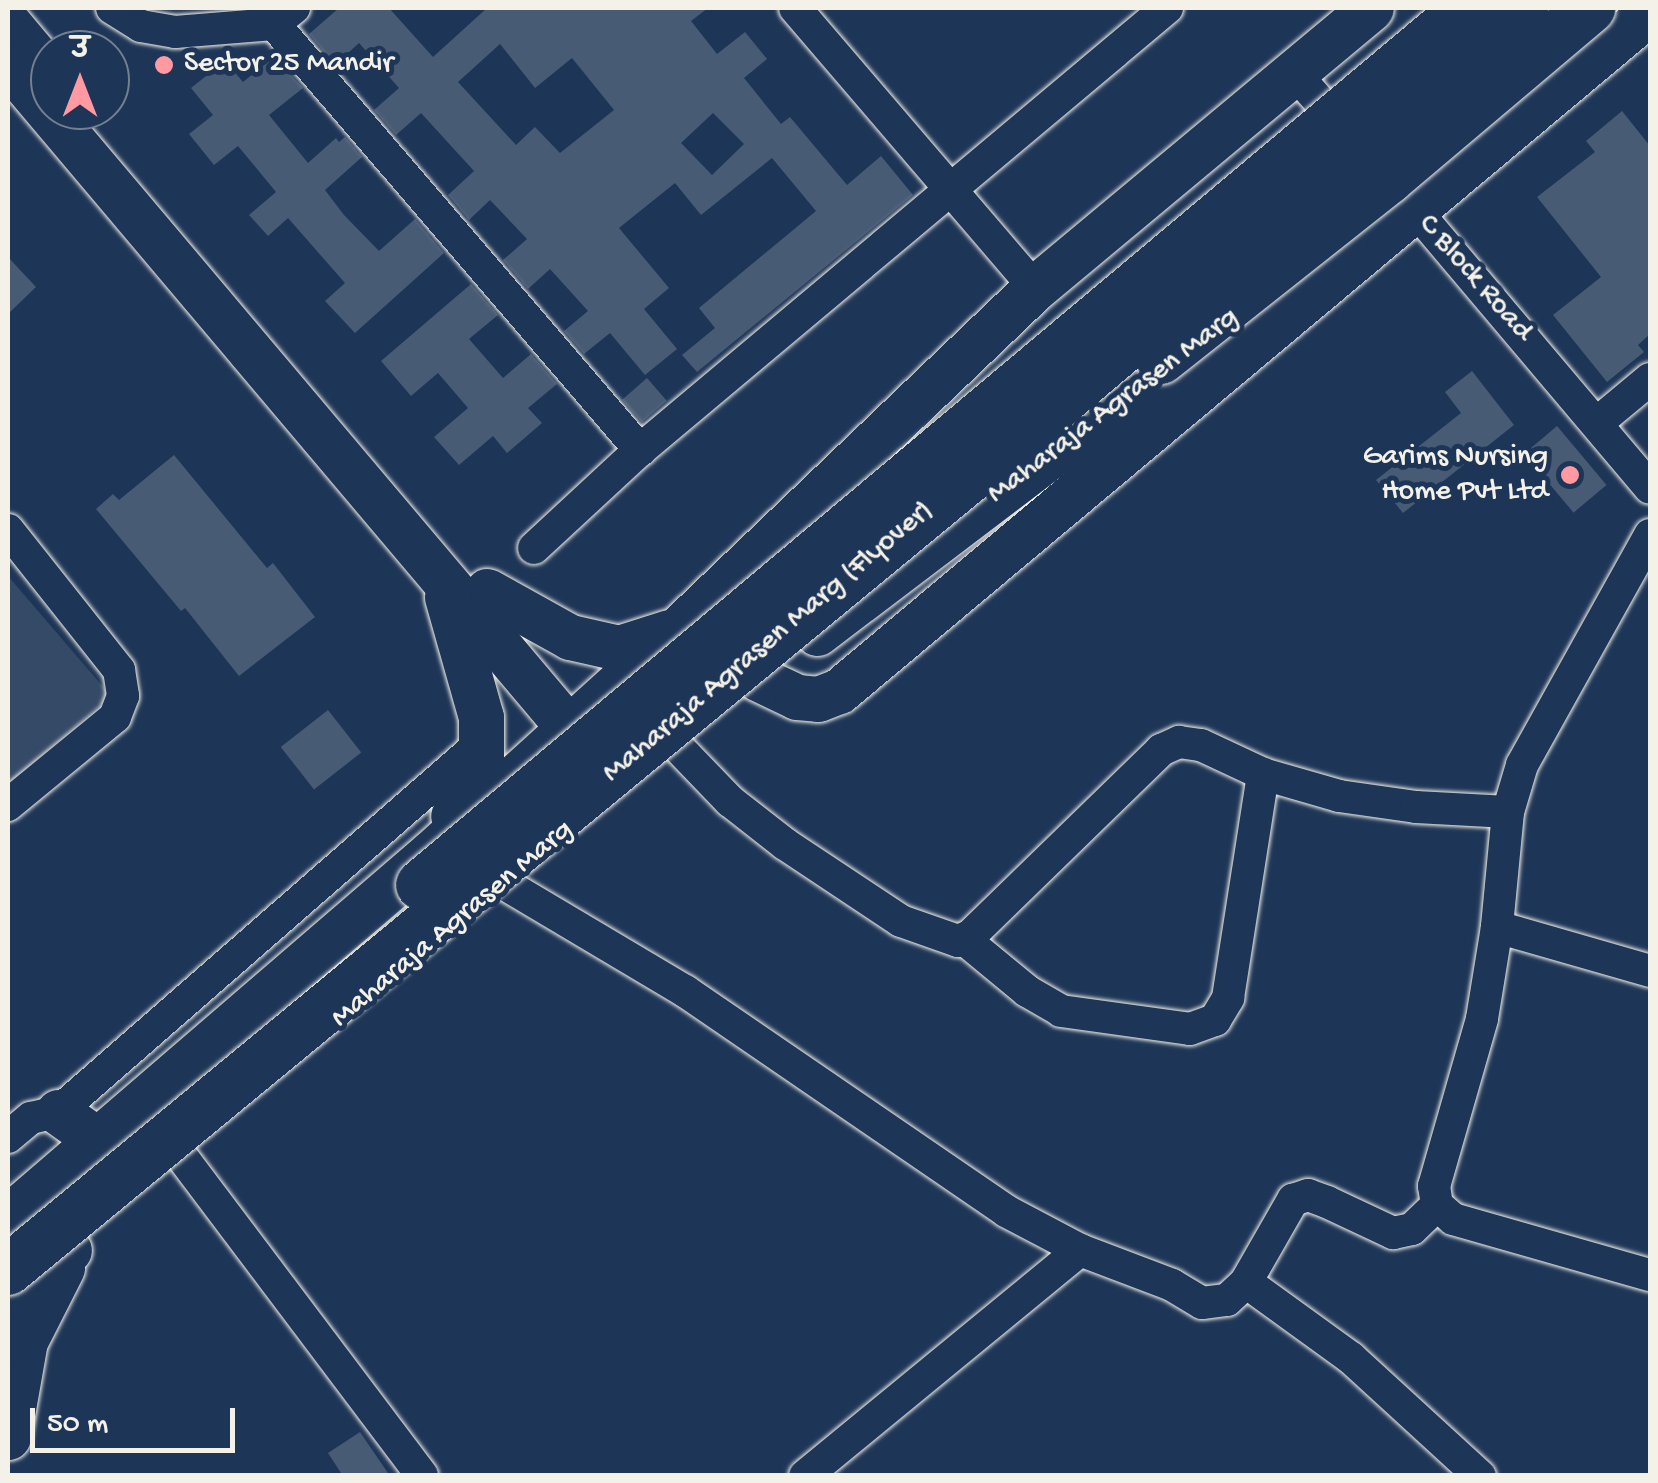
<!DOCTYPE html>
<meta charset="utf-8">
<style>
body{margin:0}
#map{position:relative;width:1658px;height:1483px;overflow:hidden;background:#1d3557;font-family:"Gochi Hand","Playpen Sans Deva",sans-serif}
div>[style]{position:absolute}
.green>*{inset:0;background:#354a67}
.building>*{inset:0;background:#485b74;transform-origin:0 0}
.roads{filter:drop-shadow(0 0 2px #f4f1e8) drop-shadow(0 0 2px #f4f1e8)}
.street>*{height:32px;margin:-16px;padding:0 16px;transform-origin:16px;border-radius:16px;background:#1d3557}
.secondary>*{height:45px;margin:-22.5px;padding:0 22.5px;transform-origin:22.5px;border-radius:22.5px;background:#1d3557}
.bridges{filter:drop-shadow(0 0 2px #f4f1e8) drop-shadow(0 0 2px #f4f1e8)}
.primary-bridge>*{height:50px;margin:-25px;padding:0 25px;transform-origin:25px;border-radius:25px;background:#1d3557}
.dots>*{width:28px;height:28px;translate:-50% -50%;box-sizing:border-box;border:5px solid #1d3557;border-radius:50%}
span{translate:-50% -50%;white-space:nowrap;text-align:center;line-height:1.15;-webkit-text-stroke:10px #1d3557;paint-order:stroke}
.poi-label{font-size:30px;color:#f4f1e8}
.left{translate:0 -50%;text-align:left}
.right{translate:-100% -50%;text-align:right}
.street-label{font-size:30px;color:#f4f1e8}
.frame{position:absolute;inset:0;border:10px solid #f4f1e8;pointer-events:none}
.north{position:absolute;left:30px;top:30px;width:100px;height:100px;box-sizing:border-box;background:#1d3557;border:2px solid #738091;border-radius:50%;rotate:0deg;font-size:28px;font-weight:700;line-height:40px;text-align:center;color:#f4f1e8}
.north::after{content:'';display:block;margin:auto;width:35px;height:45px;background:#ff9aa2;clip-path:polygon(50% 0,100% 100%,50% 72%,0 100%)}
.scale{position:absolute;left:30px;top:1408px;width:205px;height:45px;box-sizing:border-box;border:5px solid #f4f1e8;border-top:0;padding-left:12px;font-size:30px;line-height:35px;white-space:nowrap;color:#f4f1e8;-webkit-text-stroke:8px #1d3557;paint-order:stroke}
</style>
<div id="map">
<div class="green">
<div style="clip-path:polygon(8px 576px,111px 696px,8px 784px)"></div>
</div>
<div class="building">
<div style="clip-path:polygon(evenodd,339px 8px,389px 8px,433px 57px,487px 8px,708px 8px,691px 21px,717px 54px,745px 32px,767px 59px,744px 78px,781px 124px,790px 117px,847px 185px,881px 156px,913px 195px,697px 372px,682px 355px,715px 328px,699px 308px,816px 211px,772px 158px,701px 215px,675px 183px,619px 228px,669px 288px,644px 309px,677px 349px,645px 375px,610px 333px,584px 354px,564px 331px,588px 311px,550px 269px,528px 289px,503px 260px,527px 239px,490px 200px,469px 220px,448px 195px,474px 171px,421px 113px,396px 135px,374px 110px,399px 88px,359px 43px,335px 65px,309px 34px,339px 8px,500px 44px,535px 88px,572px 58px,614px 110px,560px 153px,535px 127px,516px 145px,458px 82px,500px 44px,339px 8px,713px 113px,744px 144px,712px 175px,681px 143px,713px 113px)"></div>
<div style="clip-path:polygon(274px 57px,303px 88px,269px 115px,308px 163px,336px 138px,339px 142px,345px 137px,362px 157px,325px 190px,344px 215px,379px 251px,415px 219px,444px 253px,355px 333px,325px 301px,345px 283px,288px 218px,268px 236px,249px 215px,276px 192px,238px 146px,214px 165px,189px 134px,213px 115px,191px 88px,225px 61px,243px 82px)"></div>
<div style="clip-path:polygon(1622px 111px,1650px 146px,1650px 334px,1638px 345px,1644px 352px,1607px 382px,1553px 315px,1601px 277px,1537px 197px,1595px 152px,1586px 141px)"></div>
<div style="clip-path:polygon(8px 257px,36px 287px,8px 314px)"></div>
<div style="clip-path:polygon(471px 284px,498px 315px,469px 339px,503px 378px,531px 354px,557px 384px,528px 408px,542px 423px,507px 453px,493px 436px,459px 465px,434px 437px,468px 408px,438px 373px,411px 396px,381px 361px)"></div>
<div style="clip-path:polygon(1472px 371px,1514px 425px,1403px 513px,1376px 480px,1461px 413px,1445px 392px)"></div>
<div style="left:647px;top:378px;width:30px;height:33px;rotate:49deg"></div>
<div style="left:1557px;top:426px;width:77px;height:43px;rotate:50deg"></div>
<div style="clip-path:polygon(174px 455px,267px 568px,273px 563px,315px 617px,239px 676px,185px 608px,181px 611px,96px 509px,113px 494px,119px 500px)"></div>
<div style="left:328px;top:710px;width:54px;height:60px;rotate:52deg"></div>
<div style="clip-path:polygon(360px 1432px,390px 1476px,343px 1476px,328px 1453px)"></div>
</div>
<div class="roads">
<div class="street">
<div style="left:112px;top:8px;width:34px;rotate:32deg"></div>
<div style="left:141px;top:26px;width:35px;rotate:10deg"></div>
<div style="left:175px;top:32px;width:99px;rotate:-4.6deg"></div>
<div style="left:274px;top:24px;width:26px;rotate:-39deg"></div>
<div style="left:795px;top:8px;width:369px;rotate:49.4deg"></div>
<div style="left:274px;top:24px;width:562px;rotate:49.33deg"></div>
<div style="left:1294px;top:72px;width:81px;rotate:49deg"></div>
<div style="left:1400px;top:192px;width:387px;rotate:49.8deg"></div>
<div style="left:1597px;top:423px;width:69px;rotate:-39.7deg"></div>
<div style="left:8px;top:530px;width:179px;rotate:51.6deg"></div>
<div style="left:119px;top:670px;width:26px;rotate:81deg"></div>
<div style="left:123px;top:696px;width:22px;rotate:111deg"></div>
<div style="left:115px;top:717px;width:139px;rotate:140.6deg"></div>
<div style="left:1650px;top:535px;width:263px;rotate:119.1deg"></div>
<div style="left:1522px;top:765px;width:49px;rotate:106.6deg"></div>
<div style="left:1508px;top:812px;width:116px;rotate:95.5deg"></div>
<div style="left:1497px;top:927px;width:159px;rotate:16deg"></div>
<div style="left:534px;top:548px;width:144px;rotate:-42.8deg"></div>
<div style="left:640px;top:450px;width:688px;rotate:-39.99deg"></div>
<div style="left:674px;top:743px;width:81px;rotate:46deg"></div>
<div style="left:730px;top:801px;width:70px;rotate:38deg"></div>
<div style="left:785px;top:844px;width:139px;rotate:33.6deg"></div>
<div style="left:901px;top:921px;width:60px;rotate:19.3deg"></div>
<div style="left:958px;top:941px;width:13px;rotate:-23deg"></div>
<div style="left:970px;top:936px;width:267px;rotate:-44.2deg"></div>
<div style="left:1161px;top:750px;width:20px;rotate:-24deg"></div>
<div style="left:1179px;top:742px;width:22px;rotate:8deg"></div>
<div style="left:1201px;top:745px;width:68px;rotate:25.1deg"></div>
<div style="left:1263px;top:774px;width:79px;rotate:16.1deg"></div>
<div style="left:1339px;top:796px;width:78px;rotate:8.1deg"></div>
<div style="left:1416px;top:807px;width:92px;rotate:3.1deg"></div>
<div style="left:503px;top:883px;width:212px;rotate:30.7deg"></div>
<div style="left:685px;top:991px;width:389px;rotate:34.4deg"></div>
<div style="left:1006px;top:1211px;width:84px;rotate:27.8deg"></div>
<div style="left:1080px;top:1250px;width:98px;rotate:20.8deg"></div>
<div style="left:1172px;top:1285px;width:35px;rotate:31deg"></div>
<div style="left:1202px;top:1303px;width:25px;rotate:-7deg"></div>
<div style="left:1227px;top:1300px;width:26px;rotate:-43deg"></div>
<div style="left:1246px;top:1282px;width:95px;rotate:-60.2deg"></div>
<div style="left:1293px;top:1200px;width:16px;rotate:-18deg"></div>
<div style="left:1308px;top:1195px;width:20px;rotate:20deg"></div>
<div style="left:1327px;top:1202px;width:73px;rotate:25.2deg"></div>
<div style="left:1393px;top:1233px;width:19px;rotate:-12deg"></div>
<div style="left:1412px;top:1229px;width:35px;rotate:-44deg"></div>
<div style="left:1497px;top:927px;width:93px;rotate:99.3deg"></div>
<div style="left:1482px;top:1019px;width:174px;rotate:106deg"></div>
<div style="left:1434px;top:1186px;width:19px;rotate:81deg"></div>
<div style="left:1437px;top:1205px;width:21px;rotate:41deg"></div>
<div style="left:1453px;top:1219px;width:205px;rotate:15.9deg"></div>
<div style="left:964px;top:939px;width:82px;rotate:39.5deg"></div>
<div style="left:1027px;top:991px;width:39px;rotate:30deg"></div>
<div style="left:1061px;top:1011px;width:130px;rotate:7.9deg"></div>
<div style="left:1190px;top:1029px;width:27px;rotate:-20deg"></div>
<div style="left:1215px;top:1020px;width:26px;rotate:-59deg"></div>
<div style="left:1228px;top:998px;width:227px;rotate:-81.1deg"></div>
<div style="left:8px;top:1137px;width:30px;rotate:-40deg"></div>
<div style="left:31px;top:1118px;width:28px;rotate:-13deg"></div>
<div style="left:58px;top:1112px;width:561px;rotate:-41.1deg"></div>
<div style="left:179px;top:1153px;width:404px;rotate:53deg"></div>
<div style="left:1246px;top:1282px;width:130px;rotate:35.9deg"></div>
<div style="left:1351px;top:1358px;width:175px;rotate:42.5deg"></div>
<div style="left:805px;top:1476px;width:356px;rotate:-39.4deg"></div>
</div>
<div class="secondary">
<div style="left:8px;top:23px;width:65px;rotate:50deg"></div>
<div style="left:8px;top:64px;width:866px;rotate:49.82deg"></div>
<div style="left:487px;top:591px;width:95px;rotate:29deg"></div>
<div style="left:570px;top:637px;width:50px;rotate:12.7deg"></div>
<div style="left:619px;top:648px;width:52px;rotate:-17.7deg"></div>
<div style="left:447px;top:597px;width:125px;rotate:74.2deg"></div>
<div style="left:481px;top:717px;width:49px;rotate:90deg"></div>
<div style="left:481px;top:766px;width:57px;rotate:119.2deg"></div>
<div style="left:817px;top:633px;width:476px;rotate:-37.2deg"></div>
<div style="left:757px;top:678px;width:44px;rotate:25.4deg"></div>
<div style="left:797px;top:697px;width:21px;rotate:5deg"></div>
<div style="left:818px;top:699px;width:22px;rotate:-21deg"></div>
<div style="left:839px;top:691px;width:1058px;rotate:-39.94deg"></div>
<div style="left:58px;top:1112px;width:50px;rotate:35.3deg"></div>
<div style="left:8px;top:1217px;width:559px;rotate:-40.72deg"></div>
<div style="left:432px;top:852px;width:331px;rotate:-42.2deg"></div>
<div style="left:677px;top:630px;width:495px;rotate:-43.7deg"></div>
<div style="left:1035px;top:288px;width:437px;rotate:-39.8deg"></div>
<div style="left:8px;top:1302px;width:80px;rotate:-40.4deg"></div>
<div style="left:8px;top:1437px;width:97px;rotate:-80deg"></div>
<div style="left:25px;top:1341px;width:82px;rotate:-63.1deg"></div>
</div>
</div>
<div class="bridges">
<div class="primary-bridge">
<div style="left:1161px;top:359px;width:290px;rotate:-38.4deg"></div>
<div style="left:1388px;top:179px;width:265px;rotate:-40.2deg"></div>
<div style="left:421px;top:885px;width:1365px;rotate:-39.98deg"></div>
<div style="left:8px;top:1270px;width:1297px;rotate:-39.49deg"></div>
<div style="left:1009px;top:445px;width:675px;rotate:-40.32deg"></div>
</div>
</div>
<div class="dots">
<div style="left:164px;top:65px;background:#ff9aa2"></div>
<div style="left:1570px;top:475px;background:#ff9aa2"></div>
</div>
<div class="poi-label">
<span class="left" style="left:184px;top:65px">Sector 25 Mandir</span>
<span class="right" style="left:1548px;top:475px">Garims Nursing<br>Home Pvt Ltd</span>
</div>
<div class="street-label">
<span style="left:1474px;top:279px;rotate:49deg">C Block Road</span>
<span style="left:1114px;top:407px;rotate:-37deg">Maharaja Agrasen Marg</span>
<span style="left:769px;top:643px;rotate:-40deg">Maharaja Agrasen Marg (Flyover)</span>
<span style="left:453px;top:925px;rotate:-40deg">Maharaja Agrasen Marg</span>
</div>
<div class="frame"></div>
<div class="north">उ</div>
<div class="scale">50 m</div>
</div>
